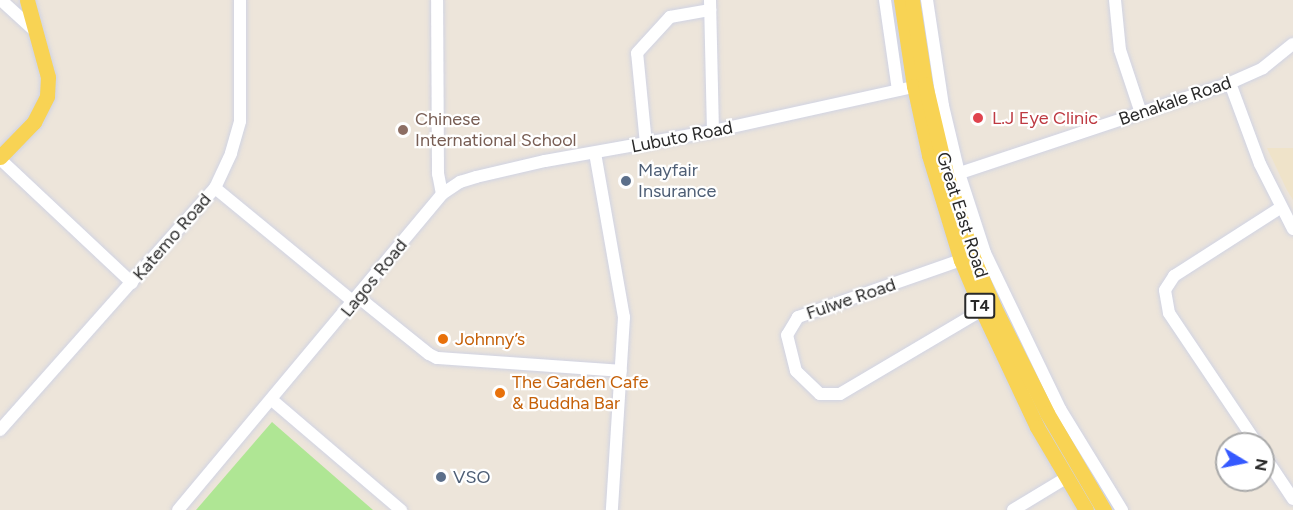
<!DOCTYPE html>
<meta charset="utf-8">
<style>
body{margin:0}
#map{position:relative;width:1293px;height:510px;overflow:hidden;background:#ede5da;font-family:Figtree,sans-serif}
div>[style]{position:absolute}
.education>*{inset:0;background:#efe3c9}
.green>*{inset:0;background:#afe694}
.roads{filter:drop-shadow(0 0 2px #d0d3e3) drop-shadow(0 0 2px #d0d3e3)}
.minor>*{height:12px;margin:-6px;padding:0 6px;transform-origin:6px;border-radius:6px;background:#fff}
.major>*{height:15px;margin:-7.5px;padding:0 7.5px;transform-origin:7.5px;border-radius:7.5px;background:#f8d354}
.dots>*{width:16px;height:16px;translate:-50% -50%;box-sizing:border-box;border:3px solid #fff;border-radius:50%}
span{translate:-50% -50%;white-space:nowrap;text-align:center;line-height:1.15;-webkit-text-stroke:4.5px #fff;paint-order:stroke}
.shield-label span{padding:2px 4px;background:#fff;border:2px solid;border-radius:4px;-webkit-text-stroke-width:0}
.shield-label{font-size:16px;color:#292929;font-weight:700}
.street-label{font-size:18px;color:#292929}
.health-label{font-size:18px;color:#be3a42}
.left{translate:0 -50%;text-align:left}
.education-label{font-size:18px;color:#785e54}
.service-label{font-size:18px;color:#4e5e75}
.food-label{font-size:18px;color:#c56008}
.north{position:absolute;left:1215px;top:432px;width:60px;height:60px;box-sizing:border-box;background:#fff;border:2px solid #a9a9a9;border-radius:50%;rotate:100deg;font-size:16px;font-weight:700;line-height:24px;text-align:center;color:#292929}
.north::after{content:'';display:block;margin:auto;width:21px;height:27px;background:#3559ff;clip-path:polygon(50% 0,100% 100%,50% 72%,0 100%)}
</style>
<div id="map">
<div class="education">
<div style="clip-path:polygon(1267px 148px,1293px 148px,1293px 200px,1287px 190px)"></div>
</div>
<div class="green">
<div style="clip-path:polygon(272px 422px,373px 510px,196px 510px)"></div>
</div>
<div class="roads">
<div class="minor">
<div style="left:1px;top:0;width:47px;rotate:42.4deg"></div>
<div style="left:710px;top:0;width:131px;rotate:88.7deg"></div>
<div style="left:885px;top:0;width:91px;rotate:81.8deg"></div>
<div style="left:927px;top:0;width:107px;rotate:81.4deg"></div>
<div style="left:943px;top:106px;width:69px;rotate:76.6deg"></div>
<div style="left:959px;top:173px;width:84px;rotate:72deg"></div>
<div style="left:985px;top:253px;width:173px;rotate:64.3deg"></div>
<div style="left:1060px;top:409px;width:119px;rotate:58.5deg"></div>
<div style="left:1115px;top:0;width:50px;rotate:84.3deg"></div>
<div style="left:1120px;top:50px;width:66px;rotate:71.6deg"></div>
<div style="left:1230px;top:83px;width:86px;rotate:69.7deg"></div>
<div style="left:1260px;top:164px;width:73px;rotate:63.1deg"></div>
<div style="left:646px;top:144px;width:91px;rotate:-95.6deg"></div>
<div style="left:637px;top:53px;width:49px;rotate:-47.5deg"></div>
<div style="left:670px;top:17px;width:41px;rotate:-9.9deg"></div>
<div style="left:595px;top:153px;width:167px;rotate:80deg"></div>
<div style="left:624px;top:317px;width:193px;rotate:93.6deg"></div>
<div style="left:0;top:159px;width:181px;rotate:43.2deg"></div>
<div style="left:954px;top:175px;width:291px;rotate:-18.4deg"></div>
<div style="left:1230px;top:83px;width:36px;rotate:-24deg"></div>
<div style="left:1263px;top:68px;width:38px;rotate:-39deg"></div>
<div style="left:215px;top:188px;width:180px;rotate:39.4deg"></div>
<div style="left:442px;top:194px;width:22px;rotate:-34deg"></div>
<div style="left:460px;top:182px;width:17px;rotate:-17deg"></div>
<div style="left:476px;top:177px;width:71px;rotate:-13.1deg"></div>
<div style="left:545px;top:161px;width:171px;rotate:-10.1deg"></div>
<div style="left:713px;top:131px;width:214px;rotate:-12.4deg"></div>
<div style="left:961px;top:260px;width:173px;rotate:160.7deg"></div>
<div style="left:798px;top:317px;width:21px;rotate:121deg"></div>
<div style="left:787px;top:335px;width:37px;rotate:76deg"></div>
<div style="left:796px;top:371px;width:33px;rotate:44deg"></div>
<div style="left:820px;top:394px;width:20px"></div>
<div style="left:840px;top:394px;width:165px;rotate:-30.6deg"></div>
<div style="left:358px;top:297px;width:91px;rotate:38.8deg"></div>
<div style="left:429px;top:354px;width:9px;rotate:27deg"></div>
<div style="left:437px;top:358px;width:184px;rotate:4deg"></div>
<div style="left:272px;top:400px;width:170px;rotate:40.5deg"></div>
<div style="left:0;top:430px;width:324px;rotate:-48.4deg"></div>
<div style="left:215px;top:188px;width:38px;rotate:-65deg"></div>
<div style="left:231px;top:153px;width:33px;rotate:-74deg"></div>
<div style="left:240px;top:121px;width:121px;rotate:-90deg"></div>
<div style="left:1257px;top:444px;width:158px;rotate:-123.9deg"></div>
<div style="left:1169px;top:313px;width:23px;rotate:-100deg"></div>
<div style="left:1165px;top:290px;width:17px;rotate:-57deg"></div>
<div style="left:1174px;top:276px;width:126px;rotate:-32.7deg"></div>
<div style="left:1263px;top:454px;width:54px;rotate:56.3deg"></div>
<div style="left:178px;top:510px;width:412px;rotate:-50.1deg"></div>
<div style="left:442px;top:194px;width:20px;rotate:-101deg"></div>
<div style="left:438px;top:174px;width:174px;rotate:-90.3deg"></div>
<div style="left:1013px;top:510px;width:62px;rotate:-31.1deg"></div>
</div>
<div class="major">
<div style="left:901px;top:0;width:87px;rotate:81.4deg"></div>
<div style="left:914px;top:86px;width:71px;rotate:77.7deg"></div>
<div style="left:929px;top:155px;width:110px;rotate:73.1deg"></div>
<div style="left:961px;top:260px;width:54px;rotate:67.2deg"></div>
<div style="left:982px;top:310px;width:129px;rotate:64.8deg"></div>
<div style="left:1037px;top:427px;width:96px;rotate:59.4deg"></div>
<div style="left:912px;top:0;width:85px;rotate:81.2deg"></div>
<div style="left:925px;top:84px;width:96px;rotate:76.7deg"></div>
<div style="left:947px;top:177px;width:87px;rotate:72deg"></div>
<div style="left:974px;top:260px;width:51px;rotate:66.9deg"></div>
<div style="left:994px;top:307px;width:119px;rotate:63.4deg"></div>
<div style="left:1047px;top:413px;width:113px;rotate:59.6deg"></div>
<div style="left:0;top:157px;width:49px;rotate:-45.8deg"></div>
<div style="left:34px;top:122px;width:29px;rotate:-63deg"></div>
<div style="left:47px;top:96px;width:19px;rotate:-87deg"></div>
<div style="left:48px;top:77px;width:80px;rotate:-105.3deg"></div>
</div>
</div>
<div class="dots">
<div style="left:978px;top:118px;background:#e0444e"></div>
<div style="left:403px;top:130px;background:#8d6e63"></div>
<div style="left:626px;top:181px;background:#5c6f8a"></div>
<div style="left:443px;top:339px;background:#e8710a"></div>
<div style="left:500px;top:393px;background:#e8710a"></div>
<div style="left:441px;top:477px;background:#5c6f8a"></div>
</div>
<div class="shield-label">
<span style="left:980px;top:306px">T4</span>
</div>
<div class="street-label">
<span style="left:1175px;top:101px;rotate:-19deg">Benakale Road</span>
<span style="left:682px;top:137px;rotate:-11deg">Lubuto Road</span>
<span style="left:962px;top:215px;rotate:72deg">Great East Road</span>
<span style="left:172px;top:237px;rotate:-49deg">Katemo Road</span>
<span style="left:374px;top:278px;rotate:-51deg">Lagos Road</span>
<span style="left:851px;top:299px;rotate:-19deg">Fulwe Road</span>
</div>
<div class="health-label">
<span class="left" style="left:992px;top:118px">L.J Eye Clinic</span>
</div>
<div class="education-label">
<span class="left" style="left:415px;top:130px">Chinese<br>International School</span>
</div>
<div class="service-label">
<span class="left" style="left:638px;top:181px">Mayfair<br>Insurance</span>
<span class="left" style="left:453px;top:477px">VSO</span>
</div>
<div class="food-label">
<span class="left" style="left:455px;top:339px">Johnny’s</span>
<span class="left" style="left:512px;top:393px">The Garden Cafe<br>&amp; Buddha Bar</span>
</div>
<div class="north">N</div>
</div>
